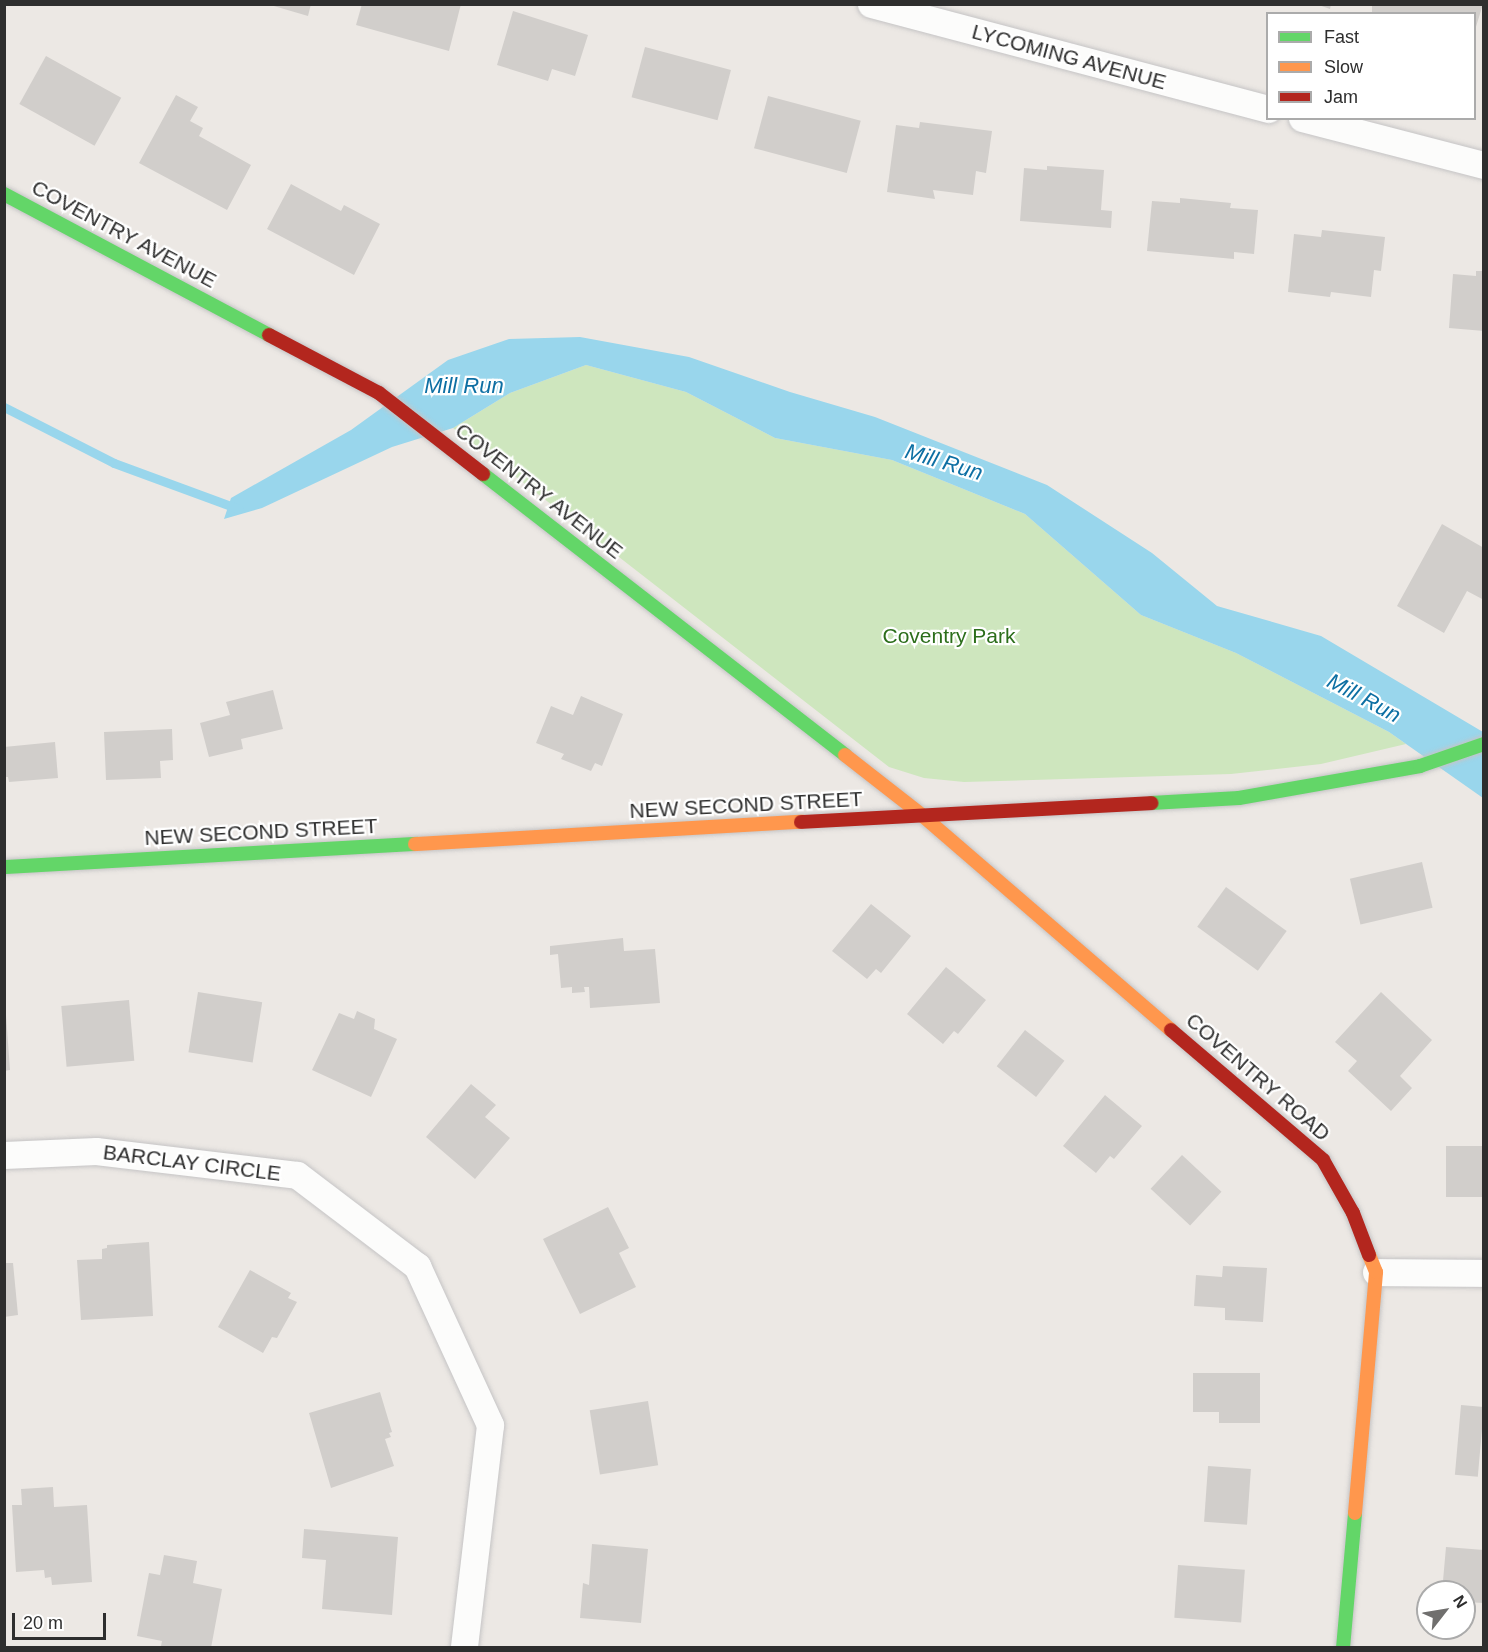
<!DOCTYPE html>
<style>
body{margin:0}
#map{position:relative;width:1488px;height:1652px;overflow:hidden;background:#ece8e4;font-family:Arial,sans-serif}
div>[style]{position:absolute}
.green>*{inset:0;background:#cee6be}
.water>*{inset:0;background:#99d6ec}
.stream>*{height:9px;margin:-4.5px;padding:0 4.5px;transform-origin:4.5px;border-radius:4.5px;background:#99d6ec}
.building>*{inset:0;background:#d1cecb;transform-origin:0 0}
.roads{filter:drop-shadow(0 0 2px #c5c4c5) drop-shadow(0 0 2px #c5c4c5)}
.street>*{height:27px;margin:-13.5px;padding:0 13.5px;transform-origin:13.5px;border-radius:13.5px;background:#fcfcfb}
.fast>*{height:14px;margin:-7px;padding:0 7px;transform-origin:7px;border-radius:7px;background:#63d668}
.slow>*{height:14px;margin:-7px;padding:0 7px;transform-origin:7px;border-radius:7px;background:#ff974d}
.jam>*{height:14px;margin:-7px;padding:0 7px;transform-origin:7px;border-radius:7px;background:#b3261e}
span{translate:-50% -50%;white-space:nowrap;text-align:center;line-height:1.15;-webkit-text-stroke:4.5px #fff;paint-order:stroke}
.street-label{font-size:21px;color:#2e2e2e}
.park-label{font-size:21px;color:#2c6e1b}
.water-label{font-size:22px;color:#0d6fa3;font-style:italic}
.frame{position:absolute;inset:0;border:6px solid #2e2e2e;pointer-events:none}
.legend{position:absolute;left:1266px;top:12px;width:210px;height:108px;box-sizing:border-box;background:#fff;border:2px solid #ababab;margin:0;padding:8px 10px;list-style:none;font-size:18px;color:#2e2e2e}
.legend li{display:flex;align-items:center;gap:12px;height:30px}
.legend b{width:30px;border:2px solid #ababab}
.north{position:absolute;left:1416px;top:1580px;width:60px;height:60px;box-sizing:border-box;background:#fff;border:2px solid #ababab;border-radius:50%;rotate:59deg;font-size:16px;font-weight:700;line-height:24px;text-align:center;color:#2e2e2e}
.north::after{content:'';display:block;margin:auto;width:21px;height:27px;background:#706f6e;clip-path:polygon(50% 0,100% 100%,50% 72%,0 100%)}
.scale{position:absolute;left:12px;top:1613px;width:94px;height:27px;box-sizing:border-box;border:3px solid #2e2e2e;border-top:0;padding-left:8px;font-size:18px;line-height:21px;white-space:nowrap;color:#2e2e2e;-webkit-text-stroke:4px #fff;paint-order:stroke}
</style>
<div id="map">
<div class="green">
<div style="clip-path:polygon(586px 365px,686px 392px,775px 438px,892px 460px,1025px 514px,1141px 615px,1236px 653px,1389px 732px,1406px 744px,1321px 764px,1231px 774px,964px 782px,924px 778px,889px 767px,453px 428px,510px 393px)"></div>
</div>
<div class="water">
<div style="clip-path:polygon(580px 337px,689px 357px,790px 392px,875px 417px,1047px 485px,1152px 553px,1217px 606px,1321px 636px,1483px 732px,1483px 798px,1389px 732px,1236px 653px,1141px 615px,1025px 514px,892px 460px,775px 438px,686px 392px,586px 365px,510px 393px,453px 428px,392px 447px,262px 508px,224px 519px,231px 498px,351px 430px,448px 360px,509px 339px)"></div>
</div>
<div class="stream">
<div style="left:4px;top:407px;width:123px;rotate:27deg"></div>
<div style="left:114px;top:463px;width:133px;rotate:20.2deg"></div>
</div>
<div class="building">
<div style="clip-path:polygon(267px 4px,311px 4px,308px 16px)"></div>
<div style="clip-path:polygon(362px 4px,461px 4px,449px 51px,356px 25px)"></div>
<div style="clip-path:polygon(1316px 4px,1331px 4px,1330px 9px)"></div>
<div style="clip-path:polygon(1372px 4px,1483px 4px,1475px 30px,1474px 14px,1372px 14px)"></div>
<div style="clip-path:polygon(513px 11px,588px 35px,575px 76px,552px 69px,548px 81px,497px 65px)"></div>
<div style="left:645px;top:47px;width:89px;height:52px;rotate:15deg"></div>
<div style="left:46px;top:56px;width:86px;height:55px;rotate:29deg"></div>
<div style="clip-path:polygon(176px 95px,198px 107px,190px 121px,203px 128px,199px 136px,251px 165px,227px 210px,139px 163px)"></div>
<div style="left:768px;top:96px;width:96px;height:54px;rotate:15deg"></div>
<div style="clip-path:polygon(920px 122px,992px 131px,986px 173px,976px 171px,973px 195px,933px 190px,935px 199px,887px 192px,896px 125px,919px 128px)"></div>
<div style="clip-path:polygon(1047px 166px,1104px 170px,1101px 210px,1112px 211px,1111px 228px,1020px 221px,1024px 168px,1047px 170px)"></div>
<div style="clip-path:polygon(291px 184px,341px 211px,344px 205px,380px 224px,354px 275px,267px 229px)"></div>
<div style="clip-path:polygon(1180px 198px,1231px 203px,1230px 208px,1258px 210px,1254px 254px,1234px 252px,1234px 259px,1147px 251px,1152px 201px,1180px 203px)"></div>
<div style="clip-path:polygon(1322px 230px,1385px 237px,1381px 271px,1374px 270px,1371px 297px,1331px 292px,1330px 297px,1288px 292px,1294px 234px,1321px 237px)"></div>
<div style="clip-path:polygon(1476px 271px,1484px 271px,1484px 331px,1449px 328px,1453px 274px,1476px 276px)"></div>
<div style="clip-path:polygon(1442px 524px,1484px 548px,1484px 600px,1467px 591px,1444px 633px,1397px 606px)"></div>
<div style="clip-path:polygon(273px 690px,283px 729px,241px 739px,243px 749px,209px 757px,200px 723px,230px 715px,226px 702px)"></div>
<div style="clip-path:polygon(581px 696px,623px 714px,602px 766px,595px 763px,591px 771px,561px 759px,564px 754px,536px 743px,551px 706px,573px 715px)"></div>
<div style="clip-path:polygon(172px 729px,173px 760px,160px 761px,161px 778px,106px 780px,104px 732px)"></div>
<div style="clip-path:polygon(55px 742px,58px 778px,9px 782px,8px 777px,4px 777px,4px 747px)"></div>
<div style="left:1422px;top:862px;width:47px;height:74px;rotate:77deg"></div>
<div style="left:1226px;top:887px;width:75px;height:49px;rotate:36deg"></div>
<div style="clip-path:polygon(871px 904px,911px 936px,881px 973px,876px 969px,867px 979px,832px 951px)"></div>
<div style="clip-path:polygon(623px 938px,624px 951px,655px 949px,660px 1003px,590px 1008px,589px 987px,584px 987px,585px 992px,572px 993px,572px 987px,561px 988px,558px 954px,550px 955px,550px 946px)"></div>
<div style="clip-path:polygon(946px 967px,986px 1000px,958px 1034px,954px 1031px,943px 1044px,907px 1014px)"></div>
<div style="left:198px;top:992px;width:65px;height:61px;rotate:9deg"></div>
<div style="clip-path:polygon(1381px 992px,1432px 1040px,1400px 1076px,1412px 1088px,1391px 1111px,1348px 1071px,1357px 1061px,1335px 1042px)"></div>
<div style="left:129px;top:1000px;width:61px;height:68px;rotate:85deg"></div>
<div style="clip-path:polygon(357px 1011px,375px 1019px,374px 1029px,397px 1039px,371px 1097px,312px 1070px,339px 1013px,354px 1019px)"></div>
<div style="clip-path:polygon(6px 1015px,10px 1070px,4px 1071px,4px 1016px)"></div>
<div style="left:1025px;top:1030px;width:50px;height:46px;rotate:38deg"></div>
<div style="clip-path:polygon(471px 1084px,496px 1105px,485px 1117px,510px 1138px,475px 1179px,426px 1137px)"></div>
<div style="clip-path:polygon(1105px 1095px,1142px 1126px,1114px 1159px,1110px 1156px,1096px 1173px,1063px 1146px)"></div>
<div style="left:1484px;top:1146px;width:51px;height:38px;rotate:90deg"></div>
<div style="left:1182px;top:1155px;width:54px;height:46px;rotate:43deg"></div>
<div style="clip-path:polygon(608px 1207px,629px 1248px,619px 1253px,636px 1287px,580px 1314px,543px 1239px)"></div>
<div style="clip-path:polygon(149px 1242px,153px 1316px,81px 1320px,77px 1260px,102px 1259px,102px 1249px,107px 1248px,107px 1245px)"></div>
<div style="clip-path:polygon(4px 1263px,13px 1263px,18px 1315px,4px 1317px)"></div>
<div style="clip-path:polygon(1223px 1266px,1267px 1268px,1263px 1322px,1225px 1320px,1225px 1308px,1194px 1306px,1196px 1275px,1222px 1277px)"></div>
<div style="clip-path:polygon(250px 1270px,291px 1293px,288px 1298px,297px 1302px,277px 1338px,272px 1337px,263px 1353px,218px 1327px)"></div>
<div style="clip-path:polygon(1193px 1373px,1260px 1373px,1260px 1423px,1219px 1423px,1219px 1412px,1193px 1412px)"></div>
<div style="clip-path:polygon(380px 1392px,392px 1432px,389px 1433px,391px 1437px,385px 1439px,394px 1466px,331px 1488px,309px 1413px)"></div>
<div style="left:648px;top:1401px;width:65px;height:59px;rotate:81deg"></div>
<div style="left:1461px;top:1405px;width:23px;height:70px;rotate:5deg"></div>
<div style="left:1208px;top:1466px;width:43px;height:56px;rotate:4deg"></div>
<div style="clip-path:polygon(53px 1487px,54px 1507px,87px 1505px,92px 1582px,52px 1585px,51px 1577px,45px 1578px,44px 1570px,16px 1572px,12px 1505px,22px 1505px,21px 1489px)"></div>
<div style="clip-path:polygon(304px 1529px,398px 1537px,392px 1615px,322px 1609px,326px 1560px,302px 1558px)"></div>
<div style="clip-path:polygon(592px 1544px,648px 1549px,641px 1623px,580px 1618px,583px 1583px,589px 1585px)"></div>
<div style="clip-path:polygon(1446px 1547px,1484px 1550px,1484px 1603px,1464px 1602px,1464px 1592px,1442px 1592px)"></div>
<div style="clip-path:polygon(164px 1555px,197px 1561px,193px 1583px,222px 1589px,211px 1648px,168px 1648px,161px 1646px,162px 1641px,137px 1636px,149px 1573px,160px 1575px)"></div>
<div style="left:1178px;top:1565px;width:67px;height:53px;rotate:4deg"></div>
</div>
<div class="roads">
<div class="street">
<div style="left:871px;top:4px;width:411px;rotate:14.8deg"></div>
<div style="left:1302px;top:118px;width:188px;rotate:14.5deg"></div>
<div style="left:4px;top:1155px;width:92px;rotate:-2.5deg"></div>
<div style="left:96px;top:1151px;width:202px;rotate:6.8deg"></div>
<div style="left:297px;top:1175px;width:151px;rotate:37.2deg"></div>
<div style="left:417px;top:1266px;width:175px;rotate:65.3deg"></div>
<div style="left:490px;top:1425px;width:225px;rotate:96.7deg"></div>
<div style="left:1376px;top:1272px;width:108px;rotate:0.5deg"></div>
</div>
<div class="fast">
<div style="left:4px;top:194px;width:300px;rotate:28deg"></div>
<div style="left:483px;top:474px;width:458px;rotate:37.8deg"></div>
<div style="left:1151px;top:803px;width:88px;rotate:-3.3deg"></div>
<div style="left:1239px;top:798px;width:184px;rotate:-10deg"></div>
<div style="left:1420px;top:766px;width:68px;rotate:-19deg"></div>
<div style="left:4px;top:867px;width:412px;rotate:-3.2deg"></div>
<div style="left:1343px;top:1648px;width:136px;rotate:-84.9deg"></div>
</div>
<div class="slow">
<div style="left:845px;top:755px;width:99px;rotate:38deg"></div>
<div style="left:923px;top:816px;width:328px;rotate:40.8deg"></div>
<div style="left:415px;top:844px;width:387px;rotate:-3.3deg"></div>
<div style="left:1355px;top:1513px;width:242px;rotate:-85deg"></div>
<div style="left:1376px;top:1272px;width:18px;rotate:-112deg"></div>
</div>
<div class="jam">
<div style="left:269px;top:335px;width:124px;rotate:27.8deg"></div>
<div style="left:379px;top:393px;width:132px;rotate:37.9deg"></div>
<div style="left:801px;top:822px;width:351px;rotate:-3.1deg"></div>
<div style="left:1171px;top:1030px;width:200px;rotate:40.5deg"></div>
<div style="left:1323px;top:1160px;width:61px;rotate:60.5deg"></div>
<div style="left:1353px;top:1213px;width:45px;rotate:69.1deg"></div>
</div>
</div>
<div class="street-label">
<span style="left:1069px;top:57px;rotate:15deg">LYCOMING AVENUE</span>
<span style="left:124px;top:234px;rotate:28deg">COVENTRY AVENUE</span>
<span style="left:539px;top:491px;rotate:38deg">COVENTRY AVENUE</span>
<span style="left:746px;top:805px;rotate:-3deg">NEW SECOND STREET</span>
<span style="left:261px;top:832px;rotate:-3deg">NEW SECOND STREET</span>
<span style="left:1258px;top:1077px;rotate:41deg">COVENTRY ROAD</span>
<span style="left:192px;top:1163px;rotate:7deg">BARCLAY CIRCLE</span>
</div>
<div class="park-label">
<span style="left:949px;top:636px">Coventry Park</span>
</div>
<div class="water-label">
<span style="left:464px;top:386px">Mill Run</span>
<span style="left:944px;top:462px;rotate:17deg">Mill Run</span>
<span style="left:1364px;top:698px;rotate:28deg">Mill Run</span>
</div>
<div class="frame"></div>
<ul class="legend">
<li><b style="height:8px;background:#63d668"></b>Fast</li>
<li><b style="height:8px;background:#ff974d"></b>Slow</li>
<li><b style="height:8px;background:#b3261e"></b>Jam</li>
</ul>
<div class="north">N</div>
<div class="scale">20 m</div>
</div>
